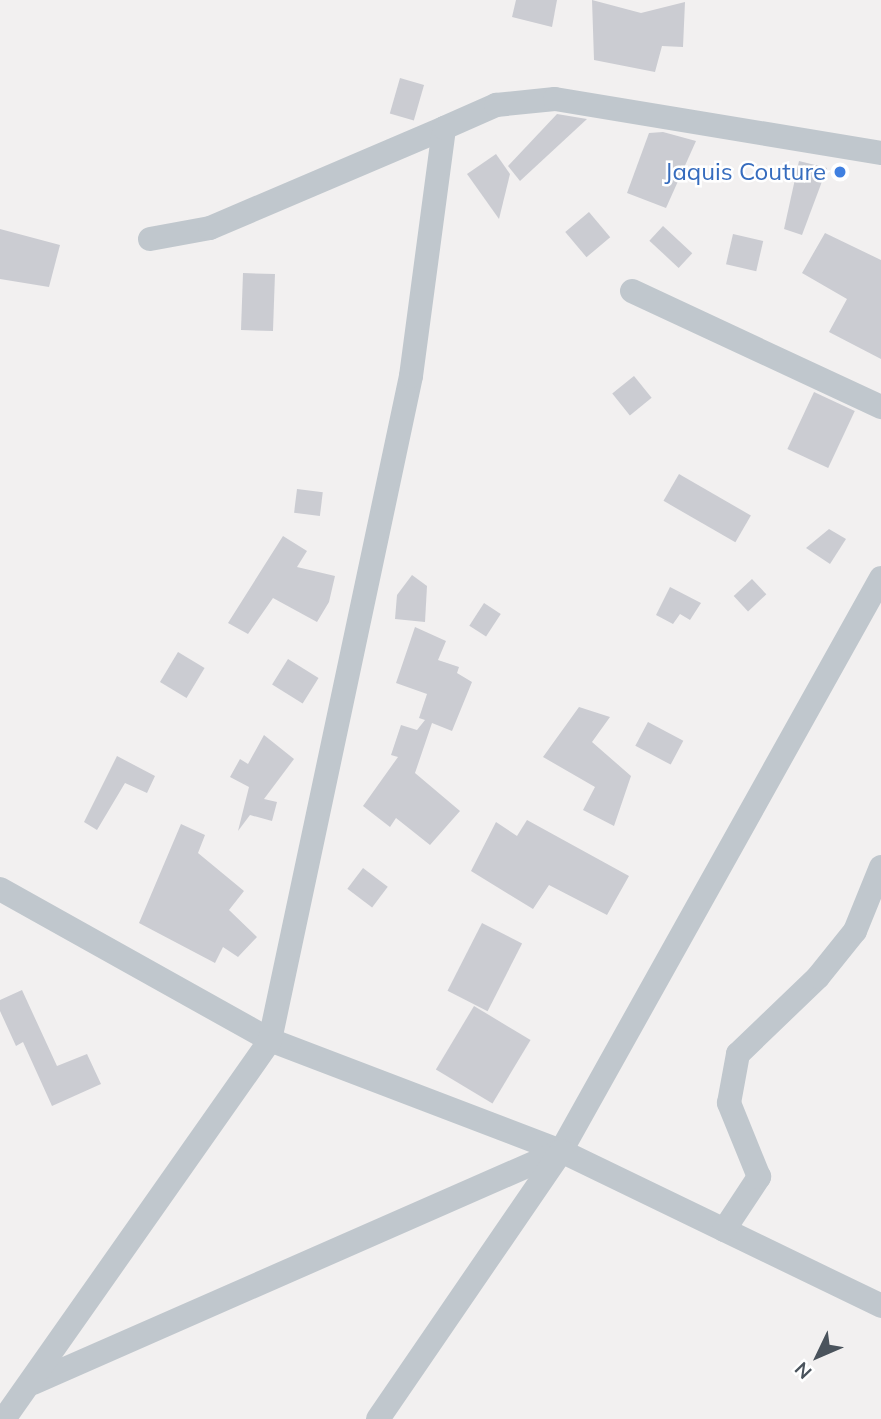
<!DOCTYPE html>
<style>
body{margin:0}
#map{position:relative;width:881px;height:1419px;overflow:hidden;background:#f2f0f0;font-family:Mulish,sans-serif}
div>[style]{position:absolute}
.building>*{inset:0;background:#cbccd2;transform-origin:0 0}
.street>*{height:24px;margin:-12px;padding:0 12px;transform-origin:12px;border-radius:12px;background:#c0c7cd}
.dots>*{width:19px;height:19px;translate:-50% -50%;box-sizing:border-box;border:4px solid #fff;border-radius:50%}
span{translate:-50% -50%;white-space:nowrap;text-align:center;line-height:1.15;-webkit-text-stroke:5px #fff;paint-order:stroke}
.shop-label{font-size:24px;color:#366cbe}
.right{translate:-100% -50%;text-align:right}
.north{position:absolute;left:783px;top:1321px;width:70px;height:70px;-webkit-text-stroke:5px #fff;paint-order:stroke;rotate:226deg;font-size:19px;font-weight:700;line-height:28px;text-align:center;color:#4a535c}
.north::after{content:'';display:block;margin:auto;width:24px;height:32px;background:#4a535c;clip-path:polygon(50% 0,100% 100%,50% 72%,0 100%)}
</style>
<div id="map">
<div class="building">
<div style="clip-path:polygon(516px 0,557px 0,552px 27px,512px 17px)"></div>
<div style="clip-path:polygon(592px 0,641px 13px,685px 2px,683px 47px,662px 46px,655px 72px,594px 60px)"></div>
<div style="left:400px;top:78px;width:25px;height:37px;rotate:16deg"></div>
<div style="clip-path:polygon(557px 114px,587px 119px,520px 181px,508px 166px)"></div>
<div style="clip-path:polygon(663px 132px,696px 141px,666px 208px,627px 193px,649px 133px)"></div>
<div style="clip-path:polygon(496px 154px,510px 174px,499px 219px,467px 174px)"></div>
<div style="clip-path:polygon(799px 161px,827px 168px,802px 235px,784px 229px)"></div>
<div style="left:589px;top:212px;width:33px;height:31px;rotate:50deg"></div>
<div style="left:663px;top:226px;width:40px;height:20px;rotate:43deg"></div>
<div style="clip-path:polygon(0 229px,60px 245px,49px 287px,0 279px)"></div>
<div style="clip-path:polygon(825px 233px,881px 260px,881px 359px,829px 332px,847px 299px,802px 273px)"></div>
<div style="left:733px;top:234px;width:31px;height:31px;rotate:13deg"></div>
<div style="left:243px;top:273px;width:32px;height:57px;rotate:2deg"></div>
<div style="left:634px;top:376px;width:28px;height:28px;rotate:51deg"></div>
<div style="left:814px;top:392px;width:45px;height:63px;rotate:25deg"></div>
<div style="left:679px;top:474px;width:83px;height:31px;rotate:30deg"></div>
<div style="left:297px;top:489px;width:26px;height:24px;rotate:7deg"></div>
<div style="clip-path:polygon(829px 529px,846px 539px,830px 564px,806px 548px)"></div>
<div style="clip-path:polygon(283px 536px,307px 551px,297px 567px,335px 576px,329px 602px,317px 622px,273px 598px,248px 634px,228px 623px)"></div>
<div style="clip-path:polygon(412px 575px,427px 586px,425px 622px,395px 619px,397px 595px)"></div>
<div style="left:752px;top:579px;width:21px;height:25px;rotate:47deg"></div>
<div style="clip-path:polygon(670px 587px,701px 603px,690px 620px,680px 614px,673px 624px,656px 615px)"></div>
<div style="left:484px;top:603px;width:20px;height:27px;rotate:33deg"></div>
<div style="clip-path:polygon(415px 627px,446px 641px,438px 660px,459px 667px,457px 673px,472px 682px,452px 731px,432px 723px,415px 773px,460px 811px,430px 845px,396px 818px,390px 827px,363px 806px,398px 757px,391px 755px,401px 725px,417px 730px,425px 720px,419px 718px,427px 694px,396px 683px)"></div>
<div style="left:178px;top:652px;width:31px;height:35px;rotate:31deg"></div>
<div style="left:288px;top:659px;width:36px;height:30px;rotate:32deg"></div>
<div style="clip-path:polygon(579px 707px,610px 717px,592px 742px,631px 776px,614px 826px,583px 810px,595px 787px,543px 757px)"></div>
<div style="left:648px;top:722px;width:40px;height:27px;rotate:28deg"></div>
<div style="clip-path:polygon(264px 735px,294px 759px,264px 799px,277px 802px,272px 821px,250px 815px,238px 831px,249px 787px,230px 777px,240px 759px,248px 764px)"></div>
<div style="clip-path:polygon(117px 756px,155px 776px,147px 793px,125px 783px,97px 830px,84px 822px)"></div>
<div style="clip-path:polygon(527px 820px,629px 876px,607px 915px,549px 885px,533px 909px,471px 871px,496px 822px,517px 836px)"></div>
<div style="clip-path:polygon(181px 824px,205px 835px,198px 853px,244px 891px,229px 910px,257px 937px,238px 957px,223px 947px,215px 963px,139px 923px)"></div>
<div style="left:363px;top:868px;width:31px;height:26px;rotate:37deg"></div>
<div style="left:482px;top:923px;width:45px;height:76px;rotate:27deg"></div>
<div style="clip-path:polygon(22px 990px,57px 1066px,87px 1054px,101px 1084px,52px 1106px,23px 1042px,16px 1046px,0 1011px,0 1000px)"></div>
<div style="left:474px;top:1006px;width:66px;height:74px;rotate:31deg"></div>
</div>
<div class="street">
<div style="left:150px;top:239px;width:61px;rotate:-10.4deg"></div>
<div style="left:210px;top:228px;width:254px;rotate:-23.1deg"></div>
<div style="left:632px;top:291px;width:275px;rotate:25deg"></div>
<div style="left:881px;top:578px;width:656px;rotate:119.18deg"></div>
<div style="left:561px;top:1151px;width:356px;rotate:25.8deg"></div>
<div style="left:0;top:889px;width:309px;rotate:29.2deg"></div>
<div style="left:270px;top:1040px;width:311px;rotate:20.9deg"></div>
<div style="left:724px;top:1230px;width:64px;rotate:-56.6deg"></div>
<div style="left:759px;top:1177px;width:80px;rotate:-112.1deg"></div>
<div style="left:729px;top:1103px;width:50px;rotate:-79.6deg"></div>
<div style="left:738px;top:1054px;width:111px;rotate:-43.9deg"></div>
<div style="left:818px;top:977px;width:59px;rotate:-51.2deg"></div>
<div style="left:855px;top:931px;width:69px;rotate:-67.9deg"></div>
<div style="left:33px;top:1383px;width:577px;rotate:-23.72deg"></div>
<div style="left:4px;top:1419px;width:463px;rotate:-54.9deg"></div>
<div style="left:270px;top:1040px;width:679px;rotate:-78.01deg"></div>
<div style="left:411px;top:376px;width:250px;rotate:-82.4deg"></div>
<div style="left:444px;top:128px;width:57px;rotate:-23.9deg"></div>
<div style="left:496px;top:105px;width:59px;rotate:-5.8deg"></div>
<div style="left:555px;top:99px;width:330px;rotate:9.4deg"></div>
<div style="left:378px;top:1419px;width:324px;rotate:-55.6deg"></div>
</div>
<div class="dots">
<div style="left:840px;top:172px;background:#3f7fe0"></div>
</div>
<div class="shop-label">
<span class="right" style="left:826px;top:172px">Jaquis Couture</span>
</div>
<div class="north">N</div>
</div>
